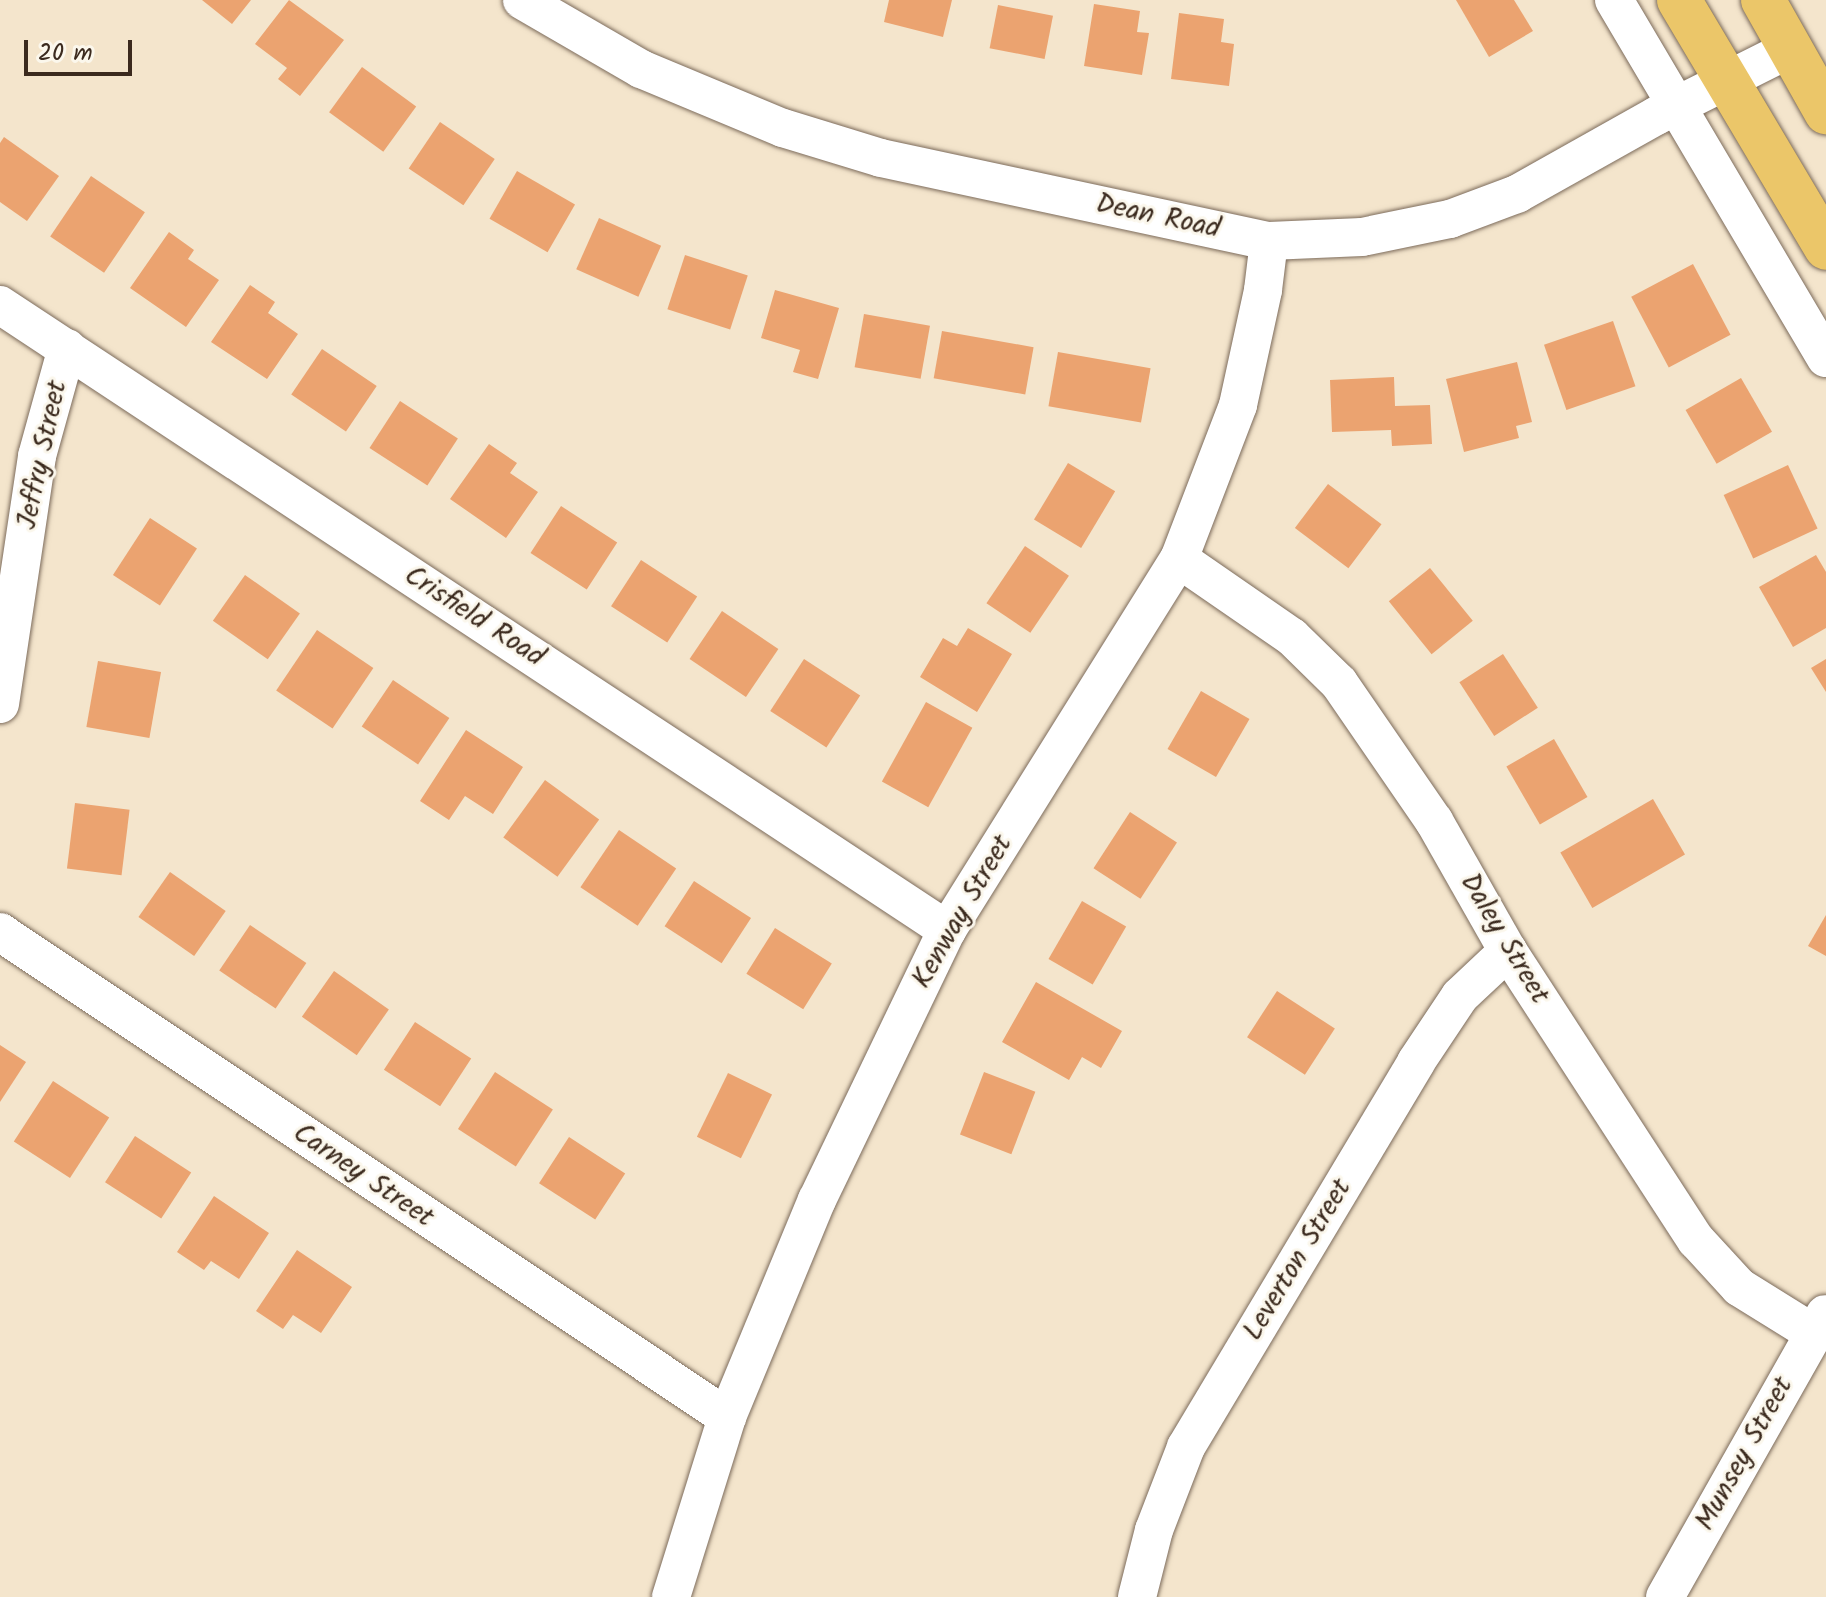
<!DOCTYPE html>
<style>
body{margin:0}
#map{position:relative;width:1826px;height:1597px;overflow:hidden;background:#f4e5cc;font-family:Kalam,sans-serif}
div>[style]{position:absolute}
.building>*{inset:0;background:#eba370;transform-origin:0 0}
.roads{filter:drop-shadow(0 0 2px #7c6b5b) drop-shadow(0 0 2px #7c6b5b)}
.minor>*{height:38px;margin:-19px;padding:0 19px;transform-origin:19px;border-radius:19px;background:#fff}
.major>*{height:44px;margin:-22px;padding:0 22px;transform-origin:22px;border-radius:22px;background:#ebc669}
span{translate:-50% -50%;white-space:nowrap;text-align:center;line-height:1.15;-webkit-text-stroke:6px #fbf7ec;paint-order:stroke}
.street-label{font-size:28px;color:#3b2a1e}
.scale{position:absolute;left:24px;top:40px;width:108px;height:36px;box-sizing:border-box;border:4px solid #3b2a1e;border-top:0;padding-left:10px;font-size:24px;line-height:28px;white-space:nowrap;color:#3b2a1e;-webkit-text-stroke:6px #fbf7ec;paint-order:stroke}
</style>
<div id="map">
<div class="building">
<div style="clip-path:polygon(202px 0,251px 0,232px 24px)"></div>
<div style="clip-path:polygon(289px 0,344px 40px,300px 96px,278px 79px,287px 68px,255px 44px)"></div>
<div style="clip-path:polygon(889px 0,952px 0,943px 37px,884px 22px)"></div>
<div style="clip-path:polygon(1456px 0,1514px 0,1533px 31px,1489px 57px)"></div>
<div style="clip-path:polygon(1094px 4px,1140px 11px,1137px 32px,1149px 33px,1142px 75px,1084px 66px)"></div>
<div style="left:998px;top:5px;width:56px;height:44px;rotate:11deg"></div>
<div style="clip-path:polygon(1179px 13px,1224px 19px,1221px 42px,1234px 44px,1229px 86px,1171px 79px)"></div>
<div style="left:362px;top:67px;width:67px;height:56px;rotate:36deg"></div>
<div style="left:440px;top:122px;width:66px;height:56px;rotate:34deg"></div>
<div style="clip-path:polygon(4px 137px,59px 176px,27px 221px,0 202px,0 143px)"></div>
<div style="left:517px;top:171px;width:67px;height:55px;rotate:30deg"></div>
<div style="left:91px;top:176px;width:65px;height:73px;rotate:34deg"></div>
<div style="left:599px;top:218px;width:68px;height:56px;rotate:24deg"></div>
<div style="clip-path:polygon(169px 232px,194px 250px,188px 259px,219px 280px,186px 327px,130px 288px)"></div>
<div style="left:685px;top:255px;width:66px;height:57px;rotate:18deg"></div>
<div style="left:1693px;top:264px;width:80px;height:70px;rotate:62deg"></div>
<div style="clip-path:polygon(250px 285px,275px 302px,268px 313px,298px 334px,267px 379px,211px 342px)"></div>
<div style="clip-path:polygon(775px 290px,839px 308px,818px 379px,793px 372px,800px 350px,761px 338px)"></div>
<div style="left:864px;top:314px;width:67px;height:54px;rotate:10deg"></div>
<div style="left:1613px;top:321px;width:69px;height:73px;rotate:71deg"></div>
<div style="left:942px;top:331px;width:93px;height:48px;rotate:10deg"></div>
<div style="left:322px;top:349px;width:66px;height:55px;rotate:34deg"></div>
<div style="left:1058px;top:352px;width:94px;height:55px;rotate:10deg"></div>
<div style="clip-path:polygon(1517px 362px,1532px 422px,1516px 426px,1519px 438px,1464px 452px,1446px 379px)"></div>
<div style="clip-path:polygon(1394px 377px,1395px 406px,1430px 405px,1432px 444px,1392px 446px,1391px 430px,1332px 432px,1330px 380px)"></div>
<div style="left:1741px;top:378px;width:62px;height:64px;rotate:60deg"></div>
<div style="left:400px;top:401px;width:69px;height:56px;rotate:33deg"></div>
<div style="clip-path:polygon(489px 444px,517px 463px,510px 473px,538px 492px,506px 538px,450px 499px)"></div>
<div style="left:1068px;top:463px;width:55px;height:66px;rotate:31deg"></div>
<div style="left:1788px;top:465px;width:70px;height:71px;rotate:65deg"></div>
<div style="left:1328px;top:484px;width:67px;height:55px;rotate:37deg"></div>
<div style="left:561px;top:506px;width:67px;height:56px;rotate:33deg"></div>
<div style="left:150px;top:518px;width:56px;height:68px;rotate:33deg"></div>
<div style="left:1025px;top:546px;width:53px;height:69px;rotate:34deg"></div>
<div style="clip-path:polygon(1816px 555px,1826px 572px,1826px 628px,1793px 647px,1759px 587px)"></div>
<div style="left:641px;top:560px;width:67px;height:55px;rotate:33deg"></div>
<div style="left:1430px;top:568px;width:68px;height:53px;rotate:51deg"></div>
<div style="left:245px;top:575px;width:67px;height:56px;rotate:35deg"></div>
<div style="left:722px;top:611px;width:68px;height:58px;rotate:34deg"></div>
<div style="clip-path:polygon(968px 628px,1012px 654px,977px 712px,920px 677px,943px 638px,957px 646px)"></div>
<div style="left:317px;top:630px;width:68px;height:73px;rotate:34deg"></div>
<div style="left:1503px;top:654px;width:64px;height:52px;rotate:57deg"></div>
<div style="left:804px;top:659px;width:67px;height:62px;rotate:33deg"></div>
<div style="clip-path:polygon(1826px 659px,1826px 692px,1811px 668px)"></div>
<div style="left:98px;top:661px;width:64px;height:67px;rotate:10deg"></div>
<div style="left:393px;top:680px;width:68px;height:56px;rotate:34deg"></div>
<div style="left:1201px;top:691px;width:56px;height:67px;rotate:30deg"></div>
<div style="left:926px;top:702px;width:53px;height:91px;rotate:29deg"></div>
<div style="clip-path:polygon(466px 730px,523px 767px,493px 814px,465px 796px,449px 820px,420px 801px)"></div>
<div style="left:1554px;top:739px;width:67px;height:55px;rotate:60deg"></div>
<div style="left:545px;top:780px;width:67px;height:71px;rotate:36deg"></div>
<div style="left:1653px;top:799px;width:64px;height:107px;rotate:60deg"></div>
<div style="left:75px;top:803px;width:55px;height:66px;rotate:7deg"></div>
<div style="left:1130px;top:812px;width:56px;height:67px;rotate:33deg"></div>
<div style="left:619px;top:830px;width:69px;height:69px;rotate:34deg"></div>
<div style="left:170px;top:872px;width:68px;height:55px;rotate:35deg"></div>
<div style="left:694px;top:881px;width:68px;height:54px;rotate:33deg"></div>
<div style="left:1082px;top:901px;width:51px;height:67px;rotate:30deg"></div>
<div style="clip-path:polygon(1826px 915px,1826px 956px,1808px 946px)"></div>
<div style="left:250px;top:925px;width:68px;height:55px;rotate:34deg"></div>
<div style="left:775px;top:928px;width:67px;height:54px;rotate:32deg"></div>
<div style="left:334px;top:971px;width:67px;height:56px;rotate:35deg"></div>
<div style="clip-path:polygon(1036px 982px,1122px 1031px,1101px 1068px,1082px 1057px,1069px 1080px,1002px 1042px)"></div>
<div style="left:1277px;top:991px;width:69px;height:55px;rotate:33deg"></div>
<div style="left:415px;top:1022px;width:67px;height:57px;rotate:33deg"></div>
<div style="clip-path:polygon(0 1045px,26px 1062px,0 1102px)"></div>
<div style="left:495px;top:1072px;width:69px;height:68px;rotate:33deg"></div>
<div style="left:984px;top:1072px;width:55px;height:67px;rotate:21deg"></div>
<div style="left:728px;top:1073px;width:49px;height:71px;rotate:26deg"></div>
<div style="left:53px;top:1081px;width:67px;height:72px;rotate:33deg"></div>
<div style="left:135px;top:1136px;width:67px;height:55px;rotate:33deg"></div>
<div style="left:569px;top:1137px;width:67px;height:55px;rotate:33deg"></div>
<div style="clip-path:polygon(214px 1196px,269px 1233px,239px 1279px,211px 1261px,204px 1270px,177px 1252px)"></div>
<div style="clip-path:polygon(297px 1250px,352px 1287px,321px 1333px,293px 1315px,283px 1329px,256px 1311px)"></div>
</div>
<div class="roads">
<div class="minor">
<div style="left:522px;top:0;width:138px;rotate:30.1deg"></div>
<div style="left:641px;top:69px;width:154px;rotate:22.6deg"></div>
<div style="left:783px;top:128px;width:102px;rotate:17deg"></div>
<div style="left:881px;top:158px;width:397px;rotate:12.1deg"></div>
<div style="left:1269px;top:241px;width:93px;rotate:-2.5deg"></div>
<div style="left:1362px;top:237px;width:90px;rotate:-11.6deg"></div>
<div style="left:1450px;top:219px;width:72px;rotate:-20.5deg"></div>
<div style="left:1517px;top:194px;width:159px;rotate:-29.3deg"></div>
<div style="left:1656px;top:116px;width:150px;rotate:-26.6deg"></div>
<div style="left:1614px;top:0;width:416px;rotate:59.4deg"></div>
<div style="left:0;top:305px;width:1135px;rotate:33.42deg"></div>
<div style="left:1179px;top:559px;width:137px;rotate:34.6deg"></div>
<div style="left:1292px;top:637px;width:66px;rotate:44.4deg"></div>
<div style="left:1339px;top:683px;width:168px;rotate:55.5deg"></div>
<div style="left:1434px;top:821px;width:150px;rotate:60.4deg"></div>
<div style="left:1508px;top:951px;width:345px;rotate:57deg"></div>
<div style="left:1696px;top:1240px;width:64px;rotate:47.5deg"></div>
<div style="left:1739px;top:1287px;width:87px;rotate:31.9deg"></div>
<div style="left:0;top:704px;width:251px;rotate:-81.5deg"></div>
<div style="left:37px;top:456px;width:112px;rotate:-74.5deg"></div>
<div style="left:0;top:932px;width:874px;rotate:33.71deg"></div>
<div style="left:671px;top:1597px;width:189px;rotate:-72.7deg"></div>
<div style="left:727px;top:1417px;width:235px;rotate:-67.5deg"></div>
<div style="left:817px;top:1200px;width:300px;rotate:-64.3deg"></div>
<div style="left:947px;top:930px;width:438px;rotate:-58deg"></div>
<div style="left:1179px;top:559px;width:165px;rotate:-69deg"></div>
<div style="left:1238px;top:405px;width:118px;rotate:-77.7deg"></div>
<div style="left:1263px;top:290px;width:49px;rotate:-83deg"></div>
<div style="left:1137px;top:1597px;width:69px;rotate:-75.8deg"></div>
<div style="left:1154px;top:1530px;width:89px;rotate:-68.9deg"></div>
<div style="left:1186px;top:1447px;width:448px;rotate:-59.1deg"></div>
<div style="left:1416px;top:1062px;width:79px;rotate:-56.3deg"></div>
<div style="left:1460px;top:996px;width:66px;rotate:-43.2deg"></div>
<div style="left:1665px;top:1597px;width:325px;rotate:-60.5deg"></div>
</div>
<div class="major">
<div style="left:1679px;top:0;width:288px;rotate:59.3deg"></div>
<div style="left:1763px;top:0;width:129px;rotate:60.6deg"></div>
</div>
</div>
<div class="street-label">
<span style="left:1158px;top:217px;rotate:12deg">Dean Road</span>
<span style="left:43px;top:455px;rotate:-78deg">Jeffry Street</span>
<span style="left:474px;top:617px;rotate:33deg">Crisfield Road</span>
<span style="left:963px;top:912px;rotate:-60deg">Kenway Street</span>
<span style="left:1504px;top:939px;rotate:59deg">Daley Street</span>
<span style="left:363px;top:1176px;rotate:34deg">Carney Street</span>
<span style="left:1298px;top:1260px;rotate:-59deg">Leverton Street</span>
<span style="left:1745px;top:1454px;rotate:-61deg">Munsey Street</span>
</div>
<div class="scale">20 m</div>
</div>
